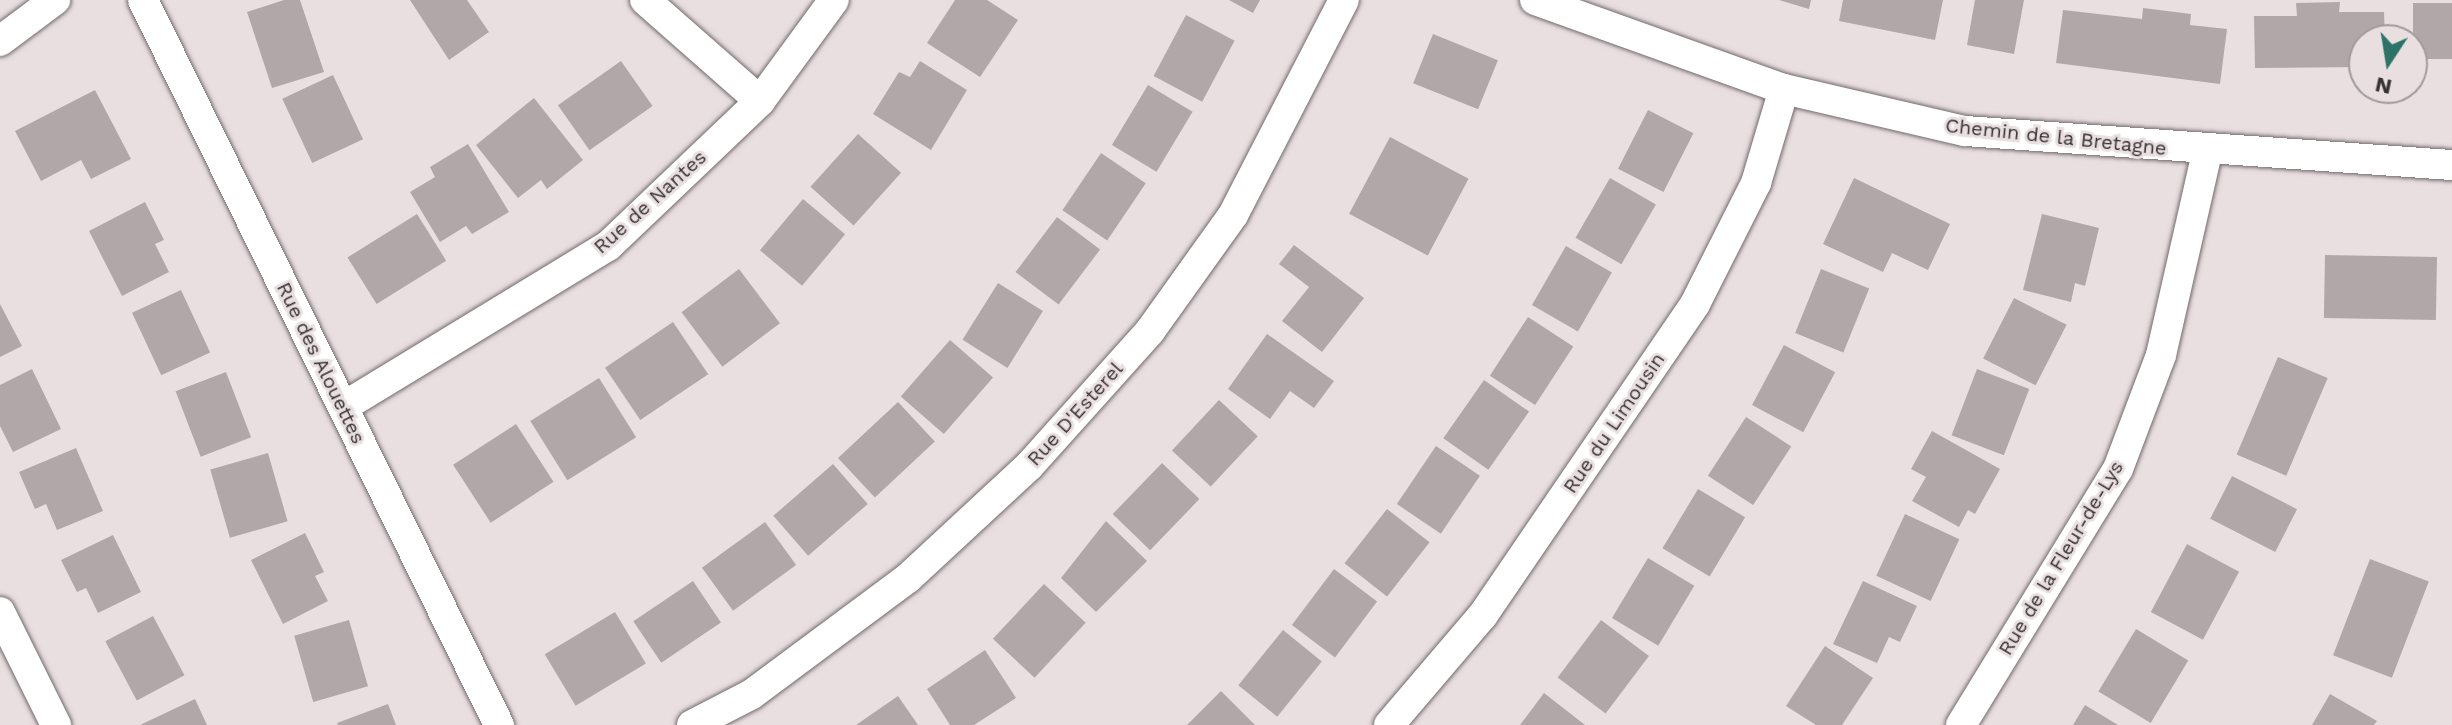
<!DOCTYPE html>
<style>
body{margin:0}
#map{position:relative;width:2452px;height:725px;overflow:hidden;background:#e9dfe1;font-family:"Work Sans",sans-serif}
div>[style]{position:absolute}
.building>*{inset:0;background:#b1a7a9;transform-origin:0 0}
.roads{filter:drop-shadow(0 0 2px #72696b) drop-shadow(0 0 2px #72696b)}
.street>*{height:30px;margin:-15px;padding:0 15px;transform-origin:15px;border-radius:15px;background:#fff}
span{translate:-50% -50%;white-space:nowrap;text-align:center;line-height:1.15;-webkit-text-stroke:6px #e9dfe1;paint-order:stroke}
.street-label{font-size:20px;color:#363233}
.north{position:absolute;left:2348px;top:24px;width:80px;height:80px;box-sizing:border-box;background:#e9dfe1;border:2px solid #a19a9b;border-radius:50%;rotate:192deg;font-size:22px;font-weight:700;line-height:32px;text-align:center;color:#363233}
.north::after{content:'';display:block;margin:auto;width:28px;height:36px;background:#2d7368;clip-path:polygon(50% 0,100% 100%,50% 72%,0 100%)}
</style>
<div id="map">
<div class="building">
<div style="clip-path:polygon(284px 0,300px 0,324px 72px,272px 88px,247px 12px)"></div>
<div style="clip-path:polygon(410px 0,467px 0,489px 32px,449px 60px)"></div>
<div style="clip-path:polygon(955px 0,987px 0,1018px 20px,980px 77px,927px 43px)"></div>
<div style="clip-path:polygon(1229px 0,1260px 0,1253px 13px)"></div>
<div style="clip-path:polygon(1779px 0,1811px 0,1809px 9px)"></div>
<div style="clip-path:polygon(1843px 0,1943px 0,1935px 40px,1839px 21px)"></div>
<div style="clip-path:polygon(1975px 0,2024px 0,2014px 54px,1967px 45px)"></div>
<div style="clip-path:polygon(2340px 2px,2339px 12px,2384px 12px,2385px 40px,2364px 40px,2364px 67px,2255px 68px,2254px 16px,2297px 16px,2296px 3px)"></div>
<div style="left:2413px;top:3px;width:39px;height:56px"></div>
<div style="clip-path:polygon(2143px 8px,2191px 14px,2190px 25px,2227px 29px,2220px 84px,2056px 63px,2063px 10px,2142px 19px)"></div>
<div style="left:1186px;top:15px;width:55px;height:69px;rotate:28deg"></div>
<div style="left:1433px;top:34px;width:70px;height:53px;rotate:22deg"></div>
<div style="left:621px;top:61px;width:55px;height:77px;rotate:55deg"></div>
<div style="clip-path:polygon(920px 61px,967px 90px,931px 150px,873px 114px,899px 72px,910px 77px)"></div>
<div style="left:333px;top:75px;width:71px;height:56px;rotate:65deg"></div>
<div style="left:1148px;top:85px;width:52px;height:70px;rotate:31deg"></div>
<div style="clip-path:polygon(95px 90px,131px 159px,91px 179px,81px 160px,41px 181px,15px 131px)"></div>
<div style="clip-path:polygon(534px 98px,583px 160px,547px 189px,541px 180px,518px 198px,476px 145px)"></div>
<div style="left:1648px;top:110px;width:51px;height:66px;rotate:27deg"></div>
<div style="left:858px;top:134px;width:58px;height:71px;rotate:42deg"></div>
<div style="left:1390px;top:137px;width:89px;height:87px;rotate:28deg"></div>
<div style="clip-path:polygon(468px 144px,509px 212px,472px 234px,466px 226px,440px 242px,410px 192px,435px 177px,430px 167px)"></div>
<div style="left:1101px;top:153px;width:54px;height:69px;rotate:34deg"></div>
<div style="left:1610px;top:178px;width:53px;height:69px;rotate:30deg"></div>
<div style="clip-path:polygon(1854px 178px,1950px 224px,1928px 270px,1892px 253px,1883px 272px,1823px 244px)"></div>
<div style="left:803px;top:199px;width:55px;height:67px;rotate:40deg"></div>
<div style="clip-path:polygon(145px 202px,164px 240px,155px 244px,169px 272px,122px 296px,89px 231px)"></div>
<div style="left:417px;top:214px;width:55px;height:82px;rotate:58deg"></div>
<div style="clip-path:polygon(2042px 214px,2099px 228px,2085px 286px,2075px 283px,2071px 302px,2023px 290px)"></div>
<div style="left:1057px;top:217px;width:54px;height:69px;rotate:37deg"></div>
<div style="clip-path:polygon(1294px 245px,1364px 298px,1322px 352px,1282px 321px,1309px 287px,1279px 264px)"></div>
<div style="left:1566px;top:246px;width:53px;height:68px;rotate:30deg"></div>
<div style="left:2325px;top:255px;width:112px;height:63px;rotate:1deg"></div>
<div style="left:739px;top:269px;width:68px;height:72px;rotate:53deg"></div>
<div style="left:1821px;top:269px;width:52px;height:69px;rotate:22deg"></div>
<div style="left:998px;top:283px;width:53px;height:67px;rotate:32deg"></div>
<div style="left:181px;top:290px;width:69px;height:54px;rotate:65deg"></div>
<div style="left:2014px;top:298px;width:59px;height:68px;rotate:27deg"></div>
<div style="clip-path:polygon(0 304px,22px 346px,0 357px)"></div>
<div style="left:1528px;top:317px;width:54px;height:70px;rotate:33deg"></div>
<div style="left:673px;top:322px;width:63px;height:82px;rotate:56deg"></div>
<div style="clip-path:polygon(1267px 334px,1334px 381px,1314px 408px,1290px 391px,1270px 419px,1228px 389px)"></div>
<div style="left:950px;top:340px;width:57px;height:75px;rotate:41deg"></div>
<div style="left:1784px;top:345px;width:58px;height:68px;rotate:28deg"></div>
<div style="left:2278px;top:357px;width:54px;height:106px;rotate:23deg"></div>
<div style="clip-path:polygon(32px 369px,61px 429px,13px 452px,0 426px,0 385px)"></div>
<div style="left:1977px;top:369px;width:56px;height:71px;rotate:21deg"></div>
<div style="left:226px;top:372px;width:70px;height:54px;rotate:69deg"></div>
<div style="left:599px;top:378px;width:70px;height:81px;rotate:58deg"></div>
<div style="left:1484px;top:380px;width:55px;height:71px;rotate:35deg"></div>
<div style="left:1219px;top:400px;width:53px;height:69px;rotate:43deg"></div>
<div style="left:898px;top:402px;width:54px;height:82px;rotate:47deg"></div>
<div style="left:1746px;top:417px;width:54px;height:70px;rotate:33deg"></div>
<div style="left:516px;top:424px;width:69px;height:75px;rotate:57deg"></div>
<div style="clip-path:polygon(1932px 431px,2000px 469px,1975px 514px,1968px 510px,1959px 527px,1912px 501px,1926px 477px,1911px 469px)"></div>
<div style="left:1436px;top:446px;width:53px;height:70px;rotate:34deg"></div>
<div style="clip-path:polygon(76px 448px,103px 511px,57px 530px,46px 504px,35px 509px,19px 472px)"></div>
<div style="left:268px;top:453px;width:71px;height:60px;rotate:74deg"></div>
<div style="left:1162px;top:463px;width:52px;height:71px;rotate:44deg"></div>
<div style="left:833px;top:464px;width:53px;height:79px;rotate:49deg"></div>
<div style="left:2232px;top:476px;width:73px;height:48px;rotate:27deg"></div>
<div style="left:1698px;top:489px;width:55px;height:69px;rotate:31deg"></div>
<div style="left:1387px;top:509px;width:54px;height:69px;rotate:38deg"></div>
<div style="left:1905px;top:514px;width:60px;height:68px;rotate:25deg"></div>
<div style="clip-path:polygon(1106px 521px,1147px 561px,1096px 612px,1061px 578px)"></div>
<div style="left:765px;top:522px;width:53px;height:78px;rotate:54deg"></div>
<div style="clip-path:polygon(305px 533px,324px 572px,315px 576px,328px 601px,283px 624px,251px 560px)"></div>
<div style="clip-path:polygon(113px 535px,141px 592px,98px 613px,86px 588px,77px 592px,61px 560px)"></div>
<div style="left:2187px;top:544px;width:59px;height:77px;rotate:28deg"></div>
<div style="left:1648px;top:558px;width:54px;height:70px;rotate:31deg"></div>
<div style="left:2370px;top:559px;width:63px;height:103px;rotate:21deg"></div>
<div style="left:1334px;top:569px;width:54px;height:70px;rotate:37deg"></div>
<div style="left:693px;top:581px;width:50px;height:72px;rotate:56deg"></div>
<div style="clip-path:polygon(1863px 581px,1917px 606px,1900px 642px,1889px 637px,1877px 663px,1833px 644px)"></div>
<div style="left:1044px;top:584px;width:57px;height:75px;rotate:43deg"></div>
<div style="left:615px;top:612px;width:60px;height:82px;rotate:59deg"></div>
<div style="left:153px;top:616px;width:67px;height:54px;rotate:62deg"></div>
<div style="left:349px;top:620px;width:69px;height:57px;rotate:74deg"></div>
<div style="left:1601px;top:620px;width:60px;height:72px;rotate:37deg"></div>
<div style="left:2136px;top:629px;width:61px;height:73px;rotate:31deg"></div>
<div style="left:1283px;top:630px;width:50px;height:71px;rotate:39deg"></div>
<div style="clip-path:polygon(1825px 646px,1873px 678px,1842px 725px,1816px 725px,1786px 706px)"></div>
<div style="clip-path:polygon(985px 650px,1016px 698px,974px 725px,950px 725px,927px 689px)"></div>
<div style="clip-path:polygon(1221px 691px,1255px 725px,1187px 725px)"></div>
<div style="clip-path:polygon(1544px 693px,1585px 725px,1520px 725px)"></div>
<div style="clip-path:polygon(2330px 694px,2377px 721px,2374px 725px,2312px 725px)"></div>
<div style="clip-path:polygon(898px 696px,918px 725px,856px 725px)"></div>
<div style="clip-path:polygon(195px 699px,207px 725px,140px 725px)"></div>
<div style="clip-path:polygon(388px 704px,396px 725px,338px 725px,337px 723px)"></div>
<div style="clip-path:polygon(2085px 705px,2118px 725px,2073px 725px)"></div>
</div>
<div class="roads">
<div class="street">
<div style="left:143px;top:0;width:808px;rotate:63.85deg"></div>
<div style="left:645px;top:0;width:153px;rotate:41.3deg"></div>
<div style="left:1535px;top:0;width:264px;rotate:19.7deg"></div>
<div style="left:1784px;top:89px;width:186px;rotate:13.1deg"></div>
<div style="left:1965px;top:131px;width:488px;rotate:4deg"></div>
<div style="left:0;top:41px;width:69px;rotate:-36.7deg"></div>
<div style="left:343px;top:407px;width:310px;rotate:-31.3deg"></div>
<div style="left:608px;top:246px;width:210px;rotate:-43.6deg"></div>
<div style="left:760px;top:101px;width:125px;rotate:-53.8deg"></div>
<div style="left:0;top:612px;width:126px;rotate:63.6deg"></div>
<div style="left:692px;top:725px;width:68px;rotate:-27.3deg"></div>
<div style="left:752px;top:694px;width:194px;rotate:-36.6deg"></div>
<div style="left:908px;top:578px;width:165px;rotate:-42.8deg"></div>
<div style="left:1029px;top:466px;width:181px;rotate:-48.1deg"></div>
<div style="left:1150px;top:331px;width:143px;rotate:-54.4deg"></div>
<div style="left:1233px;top:215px;width:242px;rotate:-62.7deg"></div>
<div style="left:1389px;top:725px;width:145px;rotate:-49.5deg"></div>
<div style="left:1483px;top:615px;width:376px;rotate:-55.7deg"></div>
<div style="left:1695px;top:304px;width:136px;rotate:-63.2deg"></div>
<div style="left:1756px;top:183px;width:98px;rotate:-73.4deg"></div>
<div style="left:1961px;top:725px;width:300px;rotate:-58.5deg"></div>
<div style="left:2118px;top:469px;width:122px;rotate:-69.3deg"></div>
<div style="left:2161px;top:355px;width:208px;rotate:-77.2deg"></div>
</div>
</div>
<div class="street-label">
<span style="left:2056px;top:137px;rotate:6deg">Chemin de la Bretagne</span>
<span style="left:650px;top:202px;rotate:-42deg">Rue de Nantes</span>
<span style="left:321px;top:363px;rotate:64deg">Rue des Alouettes</span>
<span style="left:1075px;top:414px;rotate:-48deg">Rue D'Esterel</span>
<span style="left:1614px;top:423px;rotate:-56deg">Rue du Limousin</span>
<span style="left:2061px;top:558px;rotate:-59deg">Rue de la Fleur-de-Lys</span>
</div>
<div class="north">N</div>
</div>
